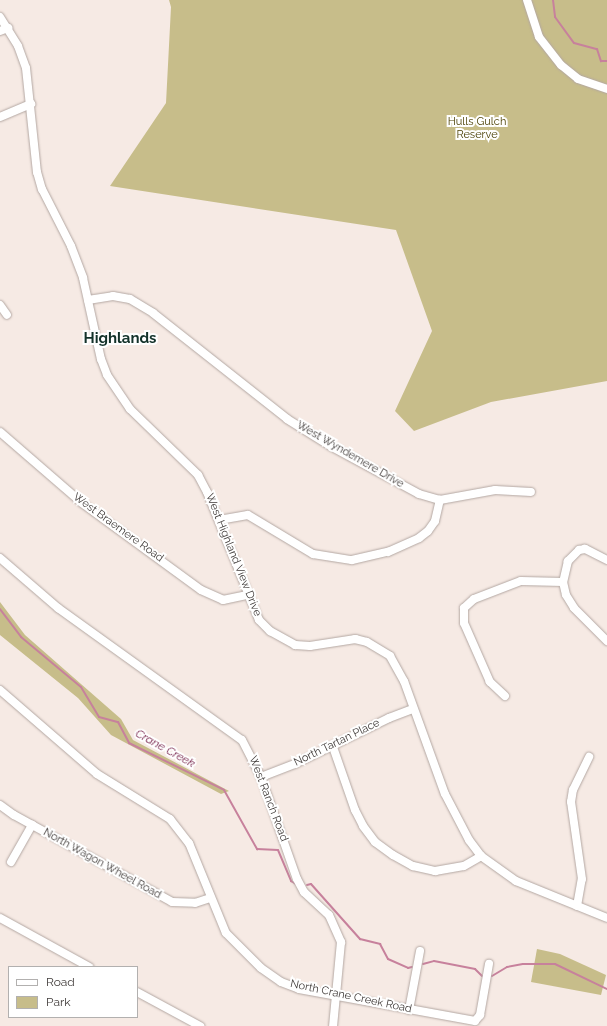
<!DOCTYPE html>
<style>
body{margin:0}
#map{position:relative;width:607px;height:1026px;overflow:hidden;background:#f6eae4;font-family:Raleway,sans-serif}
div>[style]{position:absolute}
.green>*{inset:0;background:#c7bd8a}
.stream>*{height:2px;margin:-1px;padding:0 1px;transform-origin:1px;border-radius:1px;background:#c7819c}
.roads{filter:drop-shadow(0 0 1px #b3a7a2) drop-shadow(0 0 1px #b3a7a2)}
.minor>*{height:8px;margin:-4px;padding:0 4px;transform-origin:4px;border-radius:4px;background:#fff}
span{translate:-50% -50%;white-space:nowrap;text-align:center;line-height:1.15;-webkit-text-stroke:4px #fff;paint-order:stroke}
.park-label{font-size:11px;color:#493e02}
.street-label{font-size:11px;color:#3f3a38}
.water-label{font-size:12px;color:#76224a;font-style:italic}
.district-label{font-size:15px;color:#13322a;font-weight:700}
.legend{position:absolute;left:8px;top:966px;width:130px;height:52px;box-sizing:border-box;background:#fff;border:1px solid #b2b0af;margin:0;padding:5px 7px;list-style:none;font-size:12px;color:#3f3a38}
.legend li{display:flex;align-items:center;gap:8px;height:20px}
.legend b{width:20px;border:1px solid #b2b0af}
</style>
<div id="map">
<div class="green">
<div style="clip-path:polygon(169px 0,607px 0,607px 381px,491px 402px,414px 431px,395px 411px,432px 331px,396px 230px,110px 186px,166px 103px,171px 7px)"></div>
<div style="clip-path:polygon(0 602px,25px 635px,121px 719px,133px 740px,229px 791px,221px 794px,111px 735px,78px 698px,0 635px)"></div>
<div style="clip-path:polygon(537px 949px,560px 954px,606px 975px,601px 995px,531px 982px)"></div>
</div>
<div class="stream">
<div style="left:553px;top:0;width:17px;rotate:83deg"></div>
<div style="left:555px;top:17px;width:32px;rotate:54deg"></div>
<div style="left:574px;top:43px;width:24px;rotate:15deg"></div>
<div style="left:597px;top:49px;width:13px;rotate:72deg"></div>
<div style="left:601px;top:61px;width:6px"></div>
<div style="left:0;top:609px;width:35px;rotate:53deg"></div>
<div style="left:21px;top:637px;width:78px;rotate:39.8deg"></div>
<div style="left:81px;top:687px;width:35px;rotate:59deg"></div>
<div style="left:99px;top:717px;width:20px;rotate:15deg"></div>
<div style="left:118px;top:722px;width:24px;rotate:62deg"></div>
<div style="left:129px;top:743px;width:106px;rotate:26.3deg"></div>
<div style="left:224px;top:790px;width:68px;rotate:60.8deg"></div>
<div style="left:257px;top:849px;width:21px;rotate:3deg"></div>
<div style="left:278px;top:850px;width:34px;rotate:67deg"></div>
<div style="left:291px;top:881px;width:6px;rotate:31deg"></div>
<div style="left:307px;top:885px;width:4px;rotate:-14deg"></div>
<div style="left:311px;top:884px;width:74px;rotate:48.3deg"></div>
<div style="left:360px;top:939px;width:21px;rotate:14deg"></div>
<div style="left:380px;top:944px;width:17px;rotate:62deg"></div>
<div style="left:388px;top:959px;width:22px;rotate:24deg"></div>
<div style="left:408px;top:968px;width:4px;rotate:-14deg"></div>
<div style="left:423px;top:964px;width:11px;rotate:-15deg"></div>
<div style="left:434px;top:961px;width:42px;rotate:11deg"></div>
<div style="left:475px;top:969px;width:10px;rotate:45deg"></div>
<div style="left:492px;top:976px;width:17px;rotate:-31deg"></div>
<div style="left:507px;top:967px;width:16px;rotate:-11deg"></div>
<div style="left:523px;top:964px;width:32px"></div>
<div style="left:555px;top:964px;width:58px;rotate:25.7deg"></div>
</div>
<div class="roads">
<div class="minor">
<div style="left:527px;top:0;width:39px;rotate:72deg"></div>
<div style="left:539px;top:37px;width:36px;rotate:52deg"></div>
<div style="left:561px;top:65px;width:22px;rotate:39deg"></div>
<div style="left:578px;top:79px;width:31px;rotate:19deg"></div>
<div style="left:0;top:17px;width:34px;rotate:58deg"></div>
<div style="left:18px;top:46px;width:23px;rotate:70deg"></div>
<div style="left:26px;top:68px;width:105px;rotate:84deg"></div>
<div style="left:37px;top:172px;width:18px;rotate:74deg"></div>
<div style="left:42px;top:189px;width:64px;rotate:63deg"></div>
<div style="left:71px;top:246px;width:34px;rotate:69deg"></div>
<div style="left:83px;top:278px;width:83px;rotate:77.5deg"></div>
<div style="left:101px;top:359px;width:17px;rotate:69deg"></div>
<div style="left:107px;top:375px;width:41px;rotate:55.9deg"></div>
<div style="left:130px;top:409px;width:95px;rotate:44.1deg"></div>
<div style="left:198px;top:475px;width:19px;rotate:62deg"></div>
<div style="left:207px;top:492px;width:138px;rotate:67.9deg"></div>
<div style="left:259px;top:620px;width:16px;rotate:45deg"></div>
<div style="left:270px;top:631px;width:29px;rotate:29deg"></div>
<div style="left:295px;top:645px;width:15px;rotate:4deg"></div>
<div style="left:310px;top:646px;width:46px;rotate:-8.8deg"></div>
<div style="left:355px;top:639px;width:12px;rotate:14deg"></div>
<div style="left:367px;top:642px;width:27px;rotate:31deg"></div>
<div style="left:390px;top:656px;width:29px;rotate:61deg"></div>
<div style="left:404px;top:681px;width:120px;rotate:70.1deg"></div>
<div style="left:445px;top:794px;width:52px;rotate:62.4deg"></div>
<div style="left:469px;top:840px;width:20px;rotate:53deg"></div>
<div style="left:481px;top:856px;width:43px;rotate:35.5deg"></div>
<div style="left:516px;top:881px;width:98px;rotate:22.1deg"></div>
<div style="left:0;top:31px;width:9px;rotate:-21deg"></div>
<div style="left:0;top:117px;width:34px;rotate:-23deg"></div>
<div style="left:88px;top:300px;width:25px;rotate:-9deg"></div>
<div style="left:113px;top:296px;width:17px;rotate:10deg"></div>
<div style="left:130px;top:299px;width:27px;rotate:31deg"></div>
<div style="left:153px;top:313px;width:171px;rotate:38.3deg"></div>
<div style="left:287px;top:419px;width:53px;rotate:31.9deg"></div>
<div style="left:332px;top:447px;width:99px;rotate:28.4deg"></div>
<div style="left:419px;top:494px;width:22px;rotate:16deg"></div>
<div style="left:440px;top:500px;width:56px;rotate:-10.3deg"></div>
<div style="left:495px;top:490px;width:36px;rotate:3deg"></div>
<div style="left:0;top:305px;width:12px;rotate:55deg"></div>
<div style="left:0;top:432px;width:108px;rotate:40.9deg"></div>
<div style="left:82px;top:503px;width:147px;rotate:36.2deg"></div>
<div style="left:201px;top:590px;width:24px;rotate:24deg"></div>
<div style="left:223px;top:600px;width:25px;rotate:-12deg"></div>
<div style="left:219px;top:520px;width:29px;rotate:-10deg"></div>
<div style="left:248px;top:515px;width:76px;rotate:31deg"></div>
<div style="left:313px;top:554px;width:39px;rotate:9deg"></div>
<div style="left:352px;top:560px;width:37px;rotate:-13deg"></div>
<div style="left:388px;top:552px;width:34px;rotate:-24deg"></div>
<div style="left:419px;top:538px;width:11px;rotate:-38deg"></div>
<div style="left:428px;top:531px;width:12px;rotate:-55deg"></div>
<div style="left:435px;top:521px;width:22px;rotate:-77deg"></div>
<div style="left:0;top:558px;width:77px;rotate:40.8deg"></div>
<div style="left:58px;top:608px;width:226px;rotate:35.7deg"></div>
<div style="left:242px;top:740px;width:42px;rotate:62.8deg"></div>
<div style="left:261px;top:777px;width:108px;rotate:70.6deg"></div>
<div style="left:297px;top:879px;width:15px;rotate:62deg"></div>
<div style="left:304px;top:892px;width:34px;rotate:43deg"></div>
<div style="left:329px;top:915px;width:30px;rotate:66deg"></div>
<div style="left:341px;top:942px;width:84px;rotate:95.4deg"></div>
<div style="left:607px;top:560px;width:25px;rotate:-153deg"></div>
<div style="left:585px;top:549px;width:6px;rotate:171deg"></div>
<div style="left:579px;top:550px;width:16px;rotate:135deg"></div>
<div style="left:568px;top:561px;width:22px;rotate:103deg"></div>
<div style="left:563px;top:582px;width:13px;rotate:77deg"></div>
<div style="left:566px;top:595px;width:15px;rotate:58deg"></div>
<div style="left:574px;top:608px;width:47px;rotate:45deg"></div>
<div style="left:0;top:690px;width:128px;rotate:40.9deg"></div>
<div style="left:97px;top:774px;width:86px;rotate:31.7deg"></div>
<div style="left:170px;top:819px;width:31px;rotate:52deg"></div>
<div style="left:189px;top:843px;width:97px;rotate:67.7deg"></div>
<div style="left:226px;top:933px;width:49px;rotate:45deg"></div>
<div style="left:261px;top:968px;width:24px;rotate:35deg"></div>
<div style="left:281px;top:982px;width:19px;rotate:21deg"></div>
<div style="left:299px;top:989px;width:179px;rotate:10.3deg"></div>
<div style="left:475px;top:1021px;width:8px;rotate:-50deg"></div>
<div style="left:480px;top:1015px;width:52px;rotate:-80deg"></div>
<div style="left:505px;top:696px;width:21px;rotate:-137deg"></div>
<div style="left:490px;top:682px;width:64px;rotate:-113.8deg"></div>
<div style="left:464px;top:623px;width:15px;rotate:-90deg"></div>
<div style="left:464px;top:608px;width:13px;rotate:-42deg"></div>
<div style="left:474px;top:599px;width:50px;rotate:-21deg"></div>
<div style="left:521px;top:581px;width:42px;rotate:1.4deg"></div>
<div style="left:333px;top:747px;width:67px;rotate:70.8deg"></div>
<div style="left:355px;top:810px;width:18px;rotate:63deg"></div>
<div style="left:363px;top:826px;width:20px;rotate:53deg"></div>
<div style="left:375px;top:842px;width:22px;rotate:36deg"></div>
<div style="left:393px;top:855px;width:23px;rotate:29deg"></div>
<div style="left:413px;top:866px;width:23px;rotate:13deg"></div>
<div style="left:435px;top:871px;width:29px;rotate:-10deg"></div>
<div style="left:464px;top:866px;width:20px;rotate:-30deg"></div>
<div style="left:261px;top:777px;width:36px;rotate:-21deg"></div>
<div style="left:295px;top:764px;width:105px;rotate:-26.1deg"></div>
<div style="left:389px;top:718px;width:26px;rotate:-21deg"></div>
<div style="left:0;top:805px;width:17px;rotate:36deg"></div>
<div style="left:14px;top:815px;width:180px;rotate:28.8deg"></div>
<div style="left:172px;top:902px;width:23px;rotate:2deg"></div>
<div style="left:195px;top:903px;width:16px;rotate:-18deg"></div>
<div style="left:11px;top:862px;width:43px;rotate:-60.4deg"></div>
<div style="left:577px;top:906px;width:27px;rotate:-80deg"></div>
<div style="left:582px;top:879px;width:78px;rotate:-98.1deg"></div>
<div style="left:571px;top:802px;width:12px;rotate:-81deg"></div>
<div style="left:573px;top:790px;width:37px;rotate:-64deg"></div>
<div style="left:0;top:918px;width:102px;rotate:28.8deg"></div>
<div style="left:137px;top:992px;width:72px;rotate:28.4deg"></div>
<div style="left:409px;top:1010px;width:60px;rotate:-79.4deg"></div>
</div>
</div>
<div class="park-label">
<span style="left:477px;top:129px">Hulls Gulch<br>Reserve</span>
</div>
<div class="street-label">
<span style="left:350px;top:455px;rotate:30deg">West Wyndemere Drive</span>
<span style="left:118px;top:528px;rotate:36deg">West Braemere Road</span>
<span style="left:233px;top:555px;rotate:68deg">West Highland View Drive</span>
<span style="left:337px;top:743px;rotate:-26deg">North Tartan Place</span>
<span style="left:268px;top:799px;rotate:69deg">West Ranch Road</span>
<span style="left:102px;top:864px;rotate:29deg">North Wagon Wheel Road</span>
<span style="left:351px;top:997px;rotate:12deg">North Crane Creek Road</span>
</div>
<div class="water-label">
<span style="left:165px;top:749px;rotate:29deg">Crane Creek</span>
</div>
<div class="district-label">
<span style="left:120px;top:339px">Highlands</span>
</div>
<ul class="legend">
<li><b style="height:5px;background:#fff"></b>Road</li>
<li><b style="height:11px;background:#c7bd8a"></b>Park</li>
</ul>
</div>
